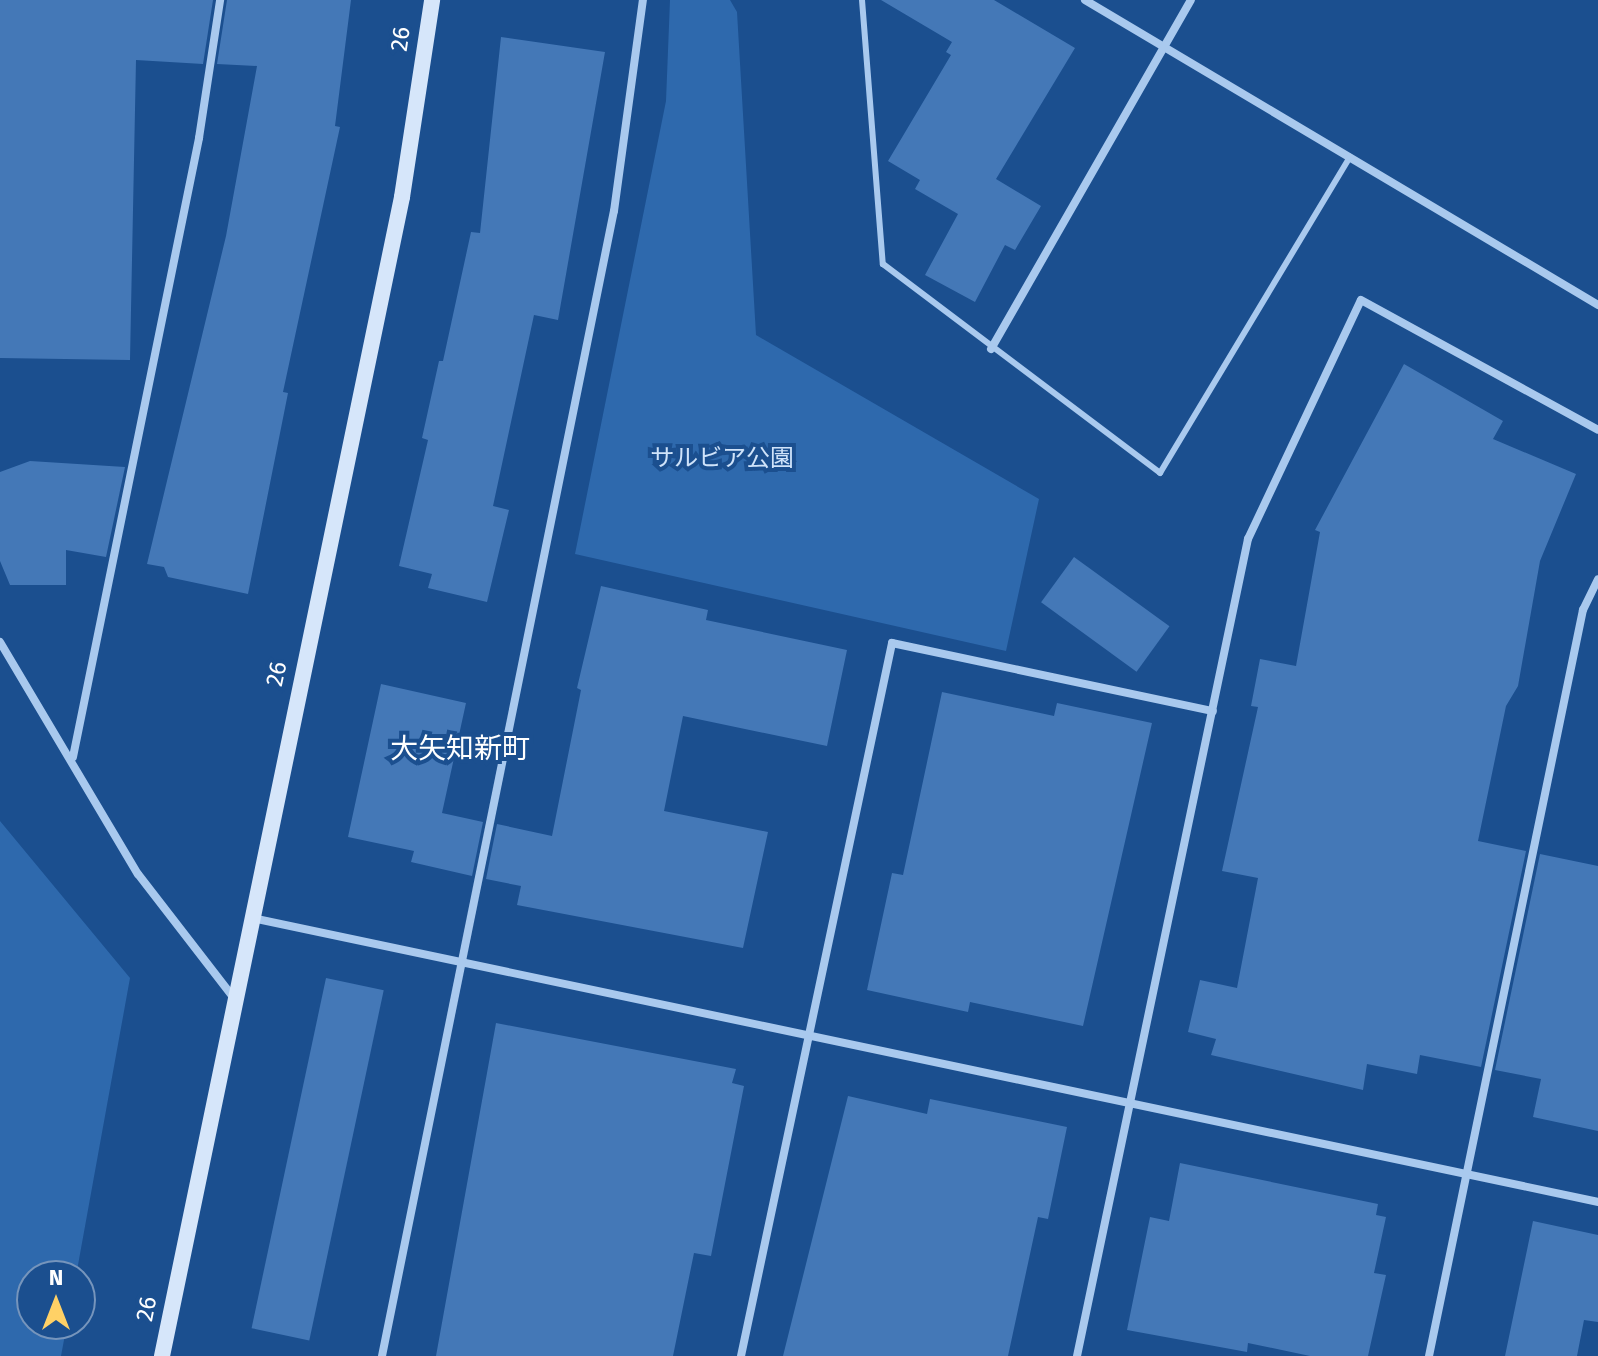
<!DOCTYPE html>
<meta charset="utf-8">
<style>
body{margin:0}
#map{position:relative;width:1598px;height:1356px;overflow:hidden;background:#1b4f8f;font-family:"Fira Sans","Noto Sans JP",sans-serif}
div>[style]{position:absolute}
.green>*{inset:0;background:#2e69ad}
.building>*{inset:0;background:#4478b7;transform-origin:0 0}
.lane>*{height:6px;margin:-3px;padding:0 3px;transform-origin:3px;border-radius:3px;background:#a9c9ee}
.street>*{height:8px;margin:-4px;padding:0 4px;transform-origin:4px;border-radius:4px;background:#a9c9ee}
.secondary>*{height:16px;margin:-8px;padding:0 8px;transform-origin:8px;border-radius:8px;background:#d6e6fa}
span{translate:-50% -50%;white-space:nowrap;text-align:center;line-height:1.15;-webkit-text-stroke:8px #1b4f8f;paint-order:stroke}
.street-label{font-size:24px;color:#fff}
.park-label{font-size:24px;color:#cfe3fa}
.quarter-label{font-size:28px;color:#fff}
.north{position:absolute;left:16px;top:1260px;width:80px;height:80px;box-sizing:border-box;background:#1b4f8f;border:2px solid #7695bc;border-radius:50%;rotate:0deg;font-size:22px;font-weight:700;line-height:32px;text-align:center;color:#fff}
.north::after{content:'';display:block;margin:auto;width:28px;height:36px;background:#ffd166;clip-path:polygon(50% 0,100% 100%,50% 72%,0 100%)}
</style>
<div id="map">
<div class="green">
<div style="clip-path:polygon(670px 0,730px 0,737px 12px,756px 335px,1039px 499px,1006px 651px,575px 554px,666px 101px)"></div>
<div style="clip-path:polygon(0 821px,130px 978px,76px 1276px,32px 1276px,32px 1324px,67px 1324px,61px 1356px,0 1356px)"></div>
</div>
<div class="building">
<div style="clip-path:polygon(0 0,213px 0,203px 64px,136px 60px,130px 360px,0 358px)"></div>
<div style="clip-path:polygon(227px 0,351px 0,335px 126px,340px 127px,283px 392px,288px 393px,248px 594px,168px 577px,164px 567px,147px 564px,226px 236px,257px 66px,217px 64px)"></div>
<div style="clip-path:polygon(881px 0,994px 0,1075px 48px,996px 179px,1041px 206px,1015px 250px,1005px 245px,975px 302px,925px 275px,958px 214px,915px 189px,920px 180px,888px 161px,951px 55px,946px 52px,952px 42px)"></div>
<div style="clip-path:polygon(501px 37px,605px 52px,558px 320px,534px 315px,493px 506px,509px 510px,487px 602px,428px 588px,432px 574px,399px 566px,428px 440px,422px 438px,439px 361px,443px 361px,471px 232px,480px 233px)"></div>
<div style="clip-path:polygon(1404px 364px,1503px 421px,1493px 439px,1576px 474px,1540px 561px,1518px 686px,1506px 706px,1478px 841px,1526px 851px,1481px 1067px,1420px 1055px,1417px 1074px,1367px 1064px,1363px 1090px,1211px 1055px,1216px 1039px,1188px 1032px,1200px 980px,1237px 988px,1258px 878px,1222px 871px,1258px 707px,1251px 706px,1260px 659px,1296px 666px,1320px 532px,1315px 530px)"></div>
<div style="clip-path:polygon(30px 461px,125px 467px,106px 557px,66px 550px,66px 585px,10px 585px,0 561px,0 472px)"></div>
<div style="left:1074px;top:557px;width:118px;height:56px;rotate:36deg"></div>
<div style="clip-path:polygon(601px 586px,708px 610px,706px 620px,847px 650px,827px 746px,683px 716px,664px 811px,768px 832px,743px 948px,517px 905px,521px 886px,486px 879px,497px 824px,552px 836px,581px 690px,577px 688px)"></div>
<div style="clip-path:polygon(381px 684px,466px 703px,442px 813px,483px 822px,472px 876px,411px 862px,414px 851px,348px 837px)"></div>
<div style="clip-path:polygon(942px 692px,1054px 716px,1057px 703px,1152px 723px,1083px 1026px,970px 1002px,968px 1012px,867px 990px,892px 873px,903px 875px)"></div>
<div style="clip-path:polygon(1540px 854px,1598px 866px,1598px 1131px,1533px 1117px,1541px 1079px,1495px 1070px)"></div>
<div style="left:326px;top:978px;width:59px;height:358px;rotate:12deg"></div>
<div style="clip-path:polygon(496px 1023px,736px 1069px,732px 1083px,744px 1086px,711px 1256px,694px 1253px,673px 1356px,436px 1356px)"></div>
<div style="clip-path:polygon(848px 1096px,927px 1114px,930px 1099px,1067px 1127px,1048px 1219px,1038px 1217px,1008px 1356px,783px 1356px)"></div>
<div style="clip-path:polygon(1180px 1163px,1378px 1204px,1376px 1215px,1386px 1217px,1374px 1273px,1386px 1275px,1368px 1356px,1310px 1356px,1248px 1343px,1247px 1352px,1127px 1330px,1150px 1217px,1169px 1221px)"></div>
<div style="clip-path:polygon(1533px 1221px,1598px 1235px,1598px 1322px,1584px 1320px,1577px 1356px,1505px 1356px)"></div>
</div>
<div class="lane">
<div style="left:862px;top:0;width:265px;rotate:85.5deg"></div>
<div style="left:883px;top:264px;width:347px;rotate:37deg"></div>
<div style="left:1160px;top:473px;width:369px;rotate:-59deg"></div>
</div>
<div class="street">
<div style="left:1085px;top:0;width:597px;rotate:30.73deg"></div>
<div style="left:991px;top:349px;width:402px;rotate:-60.2deg"></div>
<div style="left:0;top:642px;width:270px;rotate:59.3deg"></div>
<div style="left:138px;top:874px;width:157px;rotate:52.3deg"></div>
<div style="left:73px;top:757px;width:632px;rotate:-78.49deg"></div>
<div style="left:199px;top:138px;width:140px;rotate:-81.3deg"></div>
<div style="left:252px;top:918px;width:1376px;rotate:11.91deg"></div>
<div style="left:382px;top:1356px;width:1168px;rotate:-78.55deg"></div>
<div style="left:614px;top:211px;width:213px;rotate:-82.2deg"></div>
<div style="left:741px;top:1356px;width:729px;rotate:-78.04deg"></div>
<div style="left:892px;top:643px;width:328px;rotate:12deg"></div>
<div style="left:1077px;top:1356px;width:835px;rotate:-78.18deg"></div>
<div style="left:1248px;top:539px;width:264px;rotate:-64.7deg"></div>
<div style="left:1361px;top:300px;width:270px;rotate:28.7deg"></div>
<div style="left:1429px;top:1356px;width:762px;rotate:-78.34deg"></div>
<div style="left:1583px;top:610px;width:34px;rotate:-64deg"></div>
</div>
<div class="secondary">
<div style="left:162px;top:1356px;width:1184px;rotate:-78.3deg"></div>
<div style="left:402px;top:197px;width:199px;rotate:-81.3deg"></div>
</div>
<div class="street-label">
<span style="left:401px;top:39px;rotate:-82deg">26</span>
<span style="left:277px;top:674px;rotate:-78deg">26</span>
<span style="left:147px;top:1309px;rotate:-79deg">26</span>
</div>
<div class="park-label">
<span style="left:722px;top:459px">サルビア公園</span>
</div>
<div class="quarter-label">
<span style="left:460px;top:749px">大矢知新町</span>
</div>
<div class="north">N</div>
</div>
